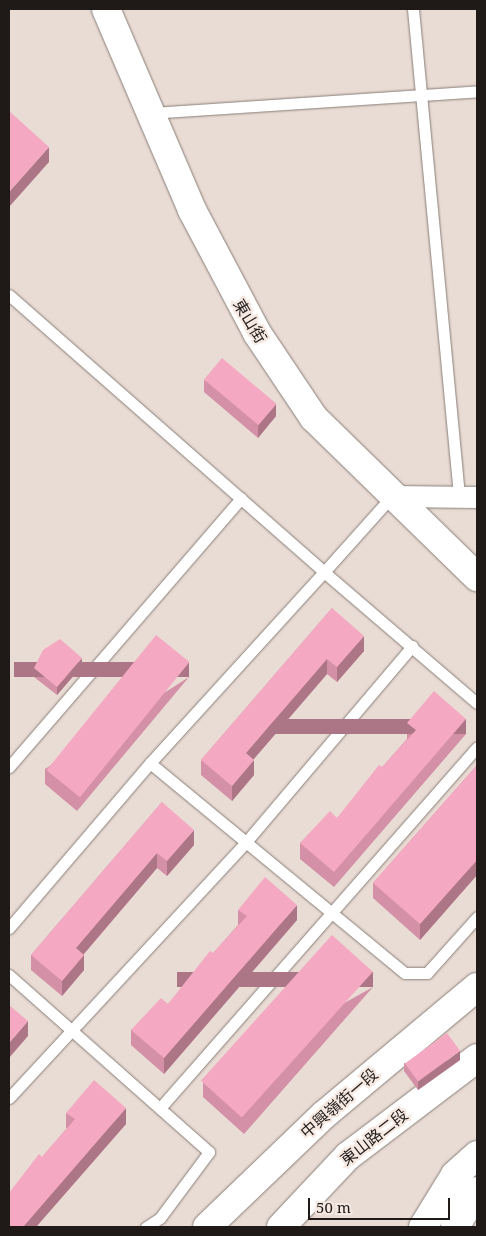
<!DOCTYPE html>
<meta charset="utf-8">
<style>
body{margin:0}
#map{position:relative;width:486px;height:1236px;overflow:hidden;background:#e9dcd5;font-family:"Noto Serif","Noto Sans TC",serif}
div>[style]{position:absolute}
.roads{filter:drop-shadow(0 0 1px #897e77) drop-shadow(0 0 1px #897e77)}
.service>*{height:11px;margin:-5.5px;padding:0 5.5px;transform-origin:5.5px;border-radius:5.5px;background:#fff}
.minor>*{height:21px;margin:-10.5px;padding:0 10.5px;transform-origin:10.5px;border-radius:10.5px;background:#fff}
.secondary>*{height:28px;margin:-14px;padding:0 14px;transform-origin:14px;border-radius:14px;background:#fff}
.wall>*{inset:0;background:#d390a6}
.shaded-wall>*{inset:0;background:#ac7687;transform-origin:0 0}
.building>*{inset:0;background:#f5a8c1;transform-origin:0 0}
span{translate:-50% -50%;white-space:nowrap;text-align:center;line-height:1.15;-webkit-text-stroke:4.5px #f6e9e2;paint-order:stroke}
.street-label{font-size:16px;color:#1f1a18}
.frame{position:absolute;inset:0;border:10px solid #1f1a18;pointer-events:none}
.scale{position:absolute;left:308px;top:1198px;width:142px;height:22px;box-sizing:border-box;border:2px solid #1f1a18;border-top:0;padding-left:6px;font-size:15px;line-height:18px;white-space:nowrap;color:#1f1a18;-webkit-text-stroke:4px #f6e9e2;paint-order:stroke}
</style>
<div id="map">
<div class="roads">
<div class="service">
<div style="left:413px;top:9px;width:492px;rotate:84.6deg"></div>
<div style="left:150px;top:113px;width:328px;rotate:-3.8deg"></div>
<div style="left:9px;top:295px;width:419px;rotate:41.3deg"></div>
<div style="left:324px;top:572px;width:102px;rotate:-48.2deg"></div>
<div style="left:150px;top:763px;width:330px;rotate:39.5deg"></div>
<div style="left:405px;top:973px;width:22px"></div>
<div style="left:427px;top:973px;width:75px;rotate:-48.2deg"></div>
<div style="left:9px;top:767px;width:355px;rotate:-49.2deg"></div>
<div style="left:9px;top:928px;width:217px;rotate:-49.5deg"></div>
<div style="left:150px;top:763px;width:258px;rotate:-47.7deg"></div>
<div style="left:324px;top:572px;width:201px;rotate:40.6deg"></div>
<div style="left:9px;top:975px;width:267px;rotate:41.5deg"></div>
<div style="left:209px;top:1152px;width:82px;rotate:126.6deg"></div>
<div style="left:160px;top:1218px;width:17px;rotate:147deg"></div>
<div style="left:9px;top:1098px;width:349px;rotate:-47.2deg"></div>
<div style="left:246px;top:842px;width:257px;rotate:-49.7deg"></div>
<div style="left:160px;top:1108px;width:480px;rotate:-48.7deg"></div>
</div>
<div class="minor">
<div style="left:392px;top:496px;width:85px;rotate:0.7deg"></div>
</div>
<div class="secondary">
<div style="left:106px;top:9px;width:219px;rotate:66.8deg"></div>
<div style="left:192px;top:210px;width:139px;rotate:62.1deg"></div>
<div style="left:257px;top:333px;width:102px;rotate:56.2deg"></div>
<div style="left:314px;top:418px;width:228px;rotate:44.3deg"></div>
<div style="left:207px;top:1227px;width:163px;rotate:-43.8deg"></div>
<div style="left:325px;top:1114px;width:198px;rotate:-39.9deg"></div>
<div style="left:281px;top:1227px;width:98px;rotate:-46.7deg"></div>
<div style="left:348px;top:1156px;width:162px;rotate:-37.2deg"></div>
<div style="left:423px;top:1227px;width:61px;rotate:-58.4deg"></div>
<div style="left:455px;top:1175px;width:30px;rotate:-42deg"></div>
<div style="left:455px;top:1227px;width:42px;rotate:-58.6deg"></div>
</div>
</div>
<div class="wall">
<div style="clip-path:polygon(204px 380px,276px 416px,258px 438px,204px 392px)"></div>
<div style="clip-path:polygon(332px 608px,364px 651px,337px 682px,327px 674px,253px 760px,254px 775px,232px 801px,201px 775px,201px 760px)"></div>
<div style="clip-path:polygon(82px 666px,57px 695px,34px 677px,34px 668px)"></div>
<div style="clip-path:polygon(189px 677px,77px 811px,45px 784px,45px 769px)"></div>
<div style="clip-path:polygon(407px 723px,466px 734px,334px 887px,300px 859px,300px 843px,337px 818px,407px 739px)"></div>
<div style="clip-path:polygon(477px 765px,477px 875px,420px 940px,373px 898px,373px 883px)"></div>
<div style="clip-path:polygon(162px 802px,194px 845px,167px 876px,157px 868px,84px 954px,84px 970px,62px 996px,31px 970px,31px 955px)"></div>
<div style="clip-path:polygon(238px 910px,297px 920px,164px 1074px,131px 1045px,131px 1030px,168px 1004px,238px 925px)"></div>
<div style="clip-path:polygon(373px 987px,244px 1134px,203px 1097px,203px 1082px)"></div>
<div style="clip-path:polygon(460px 1060px,418px 1090px,404px 1071px,404px 1063px)"></div>
<div style="clip-path:polygon(66px 1113px,126px 1124px,36px 1227px,9px 1227px,42px 1157px,67px 1128px,66px 1128px)"></div>
</div>
<div class="shaded-wall">
<div style="clip-path:polygon(49px 147px,49px 162px,9px 207px,9px 192px)"></div>
<div style="clip-path:polygon(276px 404px,276px 416px,258px 438px,258px 426px)"></div>
<div style="clip-path:polygon(364px 636px,364px 651px,337px 682px,337px 667px)"></div>
<div style="clip-path:polygon(82px 658px,82px 666px,57px 695px,57px 687px)"></div>
<div style="clip-path:polygon(327px 659px,327px 674px,246px 768px,246px 753px)"></div>
<div style="left:189px;top:662px;width:15px;height:175px;rotate:90deg"></div>
<div style="left:466px;top:719px;width:15px;height:202px;rotate:90deg"></div>
<div style="clip-path:polygon(254px 760px,254px 775px,232px 801px,232px 786px)"></div>
<div style="clip-path:polygon(194px 830px,194px 845px,167px 876px,167px 861px)"></div>
<div style="clip-path:polygon(157px 853px,157px 868px,76px 963px,76px 948px)"></div>
<div style="clip-path:polygon(477px 860px,477px 875px,420px 940px,420px 924px)"></div>
<div style="clip-path:polygon(297px 905px,297px 920px,164px 1074px,164px 1058px)"></div>
<div style="clip-path:polygon(84px 955px,84px 970px,62px 996px,62px 981px)"></div>
<div style="left:373px;top:972px;width:15px;height:196px;rotate:90deg"></div>
<div style="clip-path:polygon(28px 1021px,28px 1036px,9px 1058px,9px 1043px)"></div>
<div style="clip-path:polygon(460px 1051px,460px 1060px,418px 1090px,418px 1082px)"></div>
<div style="clip-path:polygon(126px 1108px,126px 1124px,36px 1227px,23px 1227px)"></div>
</div>
<div class="building">
<div style="clip-path:polygon(9px 111px,49px 147px,9px 192px)"></div>
<div style="left:222px;top:358px;width:71px;height:28px;rotate:40deg"></div>
<div style="clip-path:polygon(332px 608px,364px 636px,337px 667px,327px 659px,246px 753px,254px 760px,232px 786px,201px 760px)"></div>
<div style="left:156px;top:635px;width:43px;height:174px;rotate:39deg"></div>
<div style="clip-path:polygon(60px 639px,82px 658px,57px 687px,34px 668px,43px 650px)"></div>
<div style="clip-path:polygon(434px 691px,466px 719px,334px 872px,300px 843px,330px 811px,337px 818px,379px 765px,382px 767px,416px 730px,407px 723px)"></div>
<div style="clip-path:polygon(477px 765px,477px 860px,420px 924px,373px 883px)"></div>
<div style="clip-path:polygon(162px 802px,194px 830px,167px 861px,157px 853px,76px 948px,84px 955px,62px 981px,31px 955px)"></div>
<div style="clip-path:polygon(265px 877px,297px 905px,164px 1058px,131px 1030px,161px 998px,168px 1004px,210px 951px,213px 953px,247px 916px,238px 910px)"></div>
<div style="left:332px;top:935px;width:55px;height:196px;rotate:42deg"></div>
<div style="clip-path:polygon(9px 1005px,28px 1021px,9px 1043px)"></div>
<div style="left:447px;top:1033px;width:22px;height:52px;rotate:54deg"></div>
<div style="clip-path:polygon(94px 1080px,126px 1108px,23px 1227px,9px 1227px,9px 1193px,39px 1154px,42px 1157px,75px 1119px,66px 1113px)"></div>
</div>
<div class="street-label">
<span style="left:250px;top:321px;rotate:59deg">東山街</span>
<span style="left:339px;top:1103px;rotate:-41deg">中興嶺街一段</span>
<span style="left:374px;top:1137px;rotate:-38deg">東山路二段</span>
</div>
<div class="frame"></div>
<div class="scale">50 m</div>
</div>
